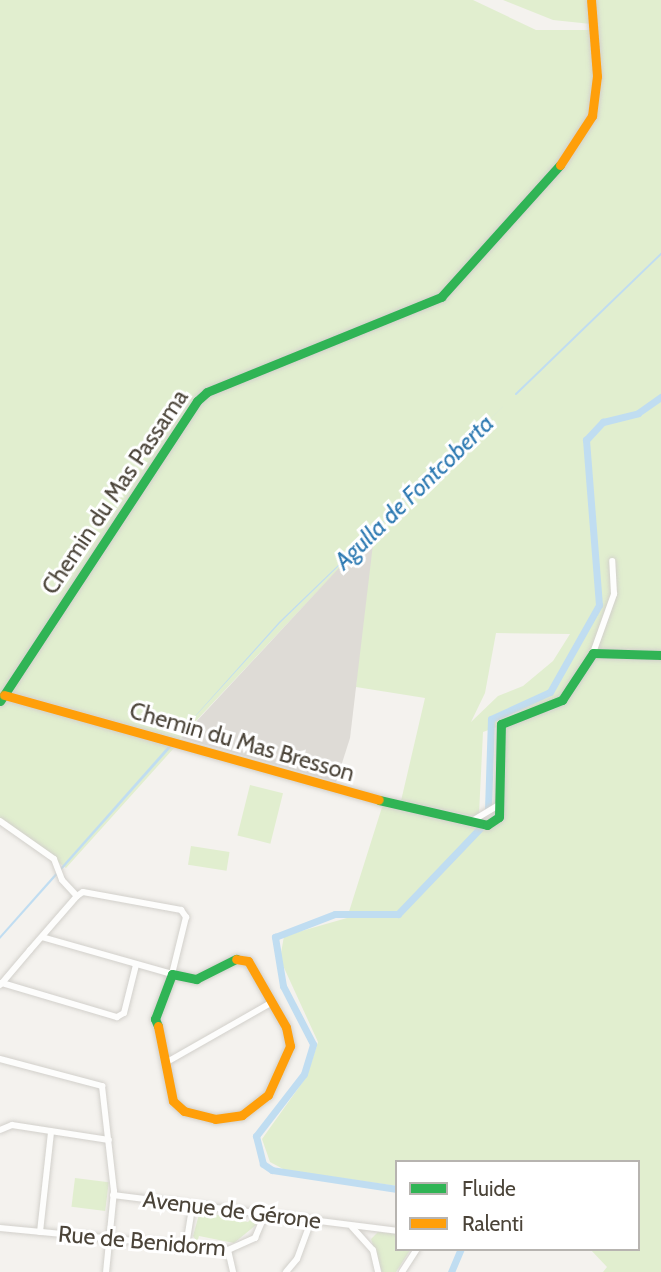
<!DOCTYPE html>
<meta charset="utf-8">
<style>
body{margin:0}
#map{position:relative;width:661px;height:1272px;overflow:hidden;background:#f4f2ee;font-family:Cabin,sans-serif}
div>[style]{position:absolute}
.green>*{inset:0;background:#e1eecf;transform-origin:0 0}
.water>*{inset:0;background:#c0ddf1}
.stream>*{height:2px;margin:-1px;padding:0 1px;transform-origin:1px;border-radius:1px;background:#c0ddf1}
.canal>*{height:7px;margin:-3.5px;padding:0 3.5px;transform-origin:3.5px;border-radius:3.5px;background:#c0ddf1}
.building>*{inset:0;background:#dedbd6}
.roads{filter:drop-shadow(0 0 2px #d2d0cb) drop-shadow(0 0 2px #d2d0cb)}
.street>*{height:6px;margin:-3px;padding:0 3px;transform-origin:3px;border-radius:3px;background:#fdfdfc}
.fast>*{height:9px;margin:-4.5px;padding:0 4.5px;transform-origin:4.5px;border-radius:4.5px;background:#30b455}
.slow>*{height:9px;margin:-4.5px;padding:0 4.5px;transform-origin:4.5px;border-radius:4.5px;background:#ff9f0a}
span{translate:-50% -50%;white-space:nowrap;text-align:center;line-height:1.15;-webkit-text-stroke:6px #fff;paint-order:stroke}
.street-label{font-size:23px;color:#4b4439}
.water-label{font-size:24px;color:#2e7ab2;font-style:italic}
.legend{position:absolute;left:395px;top:1160px;width:245px;height:91px;box-sizing:border-box;background:#fff;border:2px solid #b7b4b0;margin:0;padding:9px 12px;list-style:none;font-size:21px;color:#4b4439}
.legend li{display:flex;align-items:center;gap:14px;height:35px}
.legend b{width:35px;border:2px solid #b7b4b0}
</style>
<div id="map">
<div class="green">
<div style="clip-path:polygon(0 0,473px 0,536px 30px,592px 30px,594px 76px,588px 115px,567px 153px,439px 295px,205px 389px,0 694px)"></div>
<div style="clip-path:polygon(503px 0,587px 0,591px 24px,553px 20px)"></div>
<div style="clip-path:polygon(evenodd,594px 0,661px 0,661px 652px,591px 650px,560px 698px,505px 716px,497px 727px,483px 732px,479px 814px,473px 816px,401px 801px,425px 698px,356px 687px,363px 543px,179px 739px,10px 692px,199px 403px,209px 394px,443px 300px,572px 157px,595px 117px,601px 76px,594px 0,496px 633px,570px 634px,553px 661px,523px 686px,498px 696px,471px 722px,485px 693px,496px 633px)"></div>
<div style="clip-path:polygon(594px 657px,661px 658px,661px 1272px,603px 1272px,607px 1267px,590px 1249px,638px 1249px,638px 1162px,397px 1162px,397px 1186px,285px 1170px,270px 1162px,262px 1139px,307px 1076px,318px 1042px,280px 959px,284px 936px,347px 918px,383px 804px,484px 830px,503px 821px,500px 734px,508px 721px,551px 711px,564px 703px)"></div>
<div style="clip-path:polygon(6px 698px,174px 748px,66px 868px,0 818px,0 707px)"></div>
<div style="left:250px;top:785px;width:34px;height:52px;rotate:14deg"></div>
<div style="left:191px;top:846px;width:39px;height:19px;rotate:9deg"></div>
<div style="left:75px;top:1178px;width:34px;height:29px;rotate:7deg"></div>
<div style="clip-path:polygon(200px 1211px,248px 1222px,252px 1218px,256px 1225px,234px 1243px,199px 1236px,197px 1242px,193px 1236px)"></div>
<div style="clip-path:polygon(378px 1232px,397px 1234px,397px 1249px,411px 1249px,396px 1272px,382px 1272px,371px 1239px)"></div>
</div>
<div class="water">
<div style="clip-path:polygon(517px 393px,280px 623px,172px 742px,279px 622px)"></div>
<div style="clip-path:polygon(171px 743px,174px 744px,0 939px,0 936px)"></div>
</div>
<div class="stream">
<div style="left:516px;top:394px;width:202px;rotate:-44deg"></div>
</div>
<div class="canal">
<div style="left:488px;top:809px;width:90px;rotate:-88.1deg"></div>
<div style="left:491px;top:719px;width:65px;rotate:-24.6deg"></div>
<div style="left:550px;top:692px;width:100px;rotate:-60.6deg"></div>
<div style="left:599px;top:605px;width:166px;rotate:-94.5deg"></div>
<div style="left:586px;top:440px;width:25px;rotate:-47deg"></div>
<div style="left:603px;top:422px;width:36px;rotate:-14deg"></div>
<div style="left:638px;top:413px;width:28px;rotate:-35deg"></div>
<div style="left:397px;top:1189px;width:126px;rotate:-171.4deg"></div>
<div style="left:272px;top:1170px;width:11px;rotate:-146deg"></div>
<div style="left:263px;top:1164px;width:29px;rotate:-104deg"></div>
<div style="left:256px;top:1136px;width:78px;rotate:-52.3deg"></div>
<div style="left:304px;top:1074px;width:31px;rotate:-73deg"></div>
<div style="left:313px;top:1044px;width:65px;rotate:-117.3deg"></div>
<div style="left:283px;top:986px;width:50px;rotate:-99.3deg"></div>
<div style="left:275px;top:937px;width:64px;rotate:-21deg"></div>
<div style="left:335px;top:914px;width:63px"></div>
<div style="left:398px;top:914px;width:120px;rotate:-46.3deg"></div>
<div style="left:451px;top:1272px;width:25px;rotate:-67deg"></div>
</div>
<div class="building">
<div style="clip-path:polygon(363px 542px,373px 544px,350px 738px,336px 782px,181px 738px)"></div>
</div>
<div class="roads">
<div class="street">
<div style="left:593px;top:653px;width:63px;rotate:-70.4deg"></div>
<div style="left:614px;top:594px;width:33px;rotate:-93deg"></div>
<div style="left:0;top:821px;width:66px;rotate:35.1deg"></div>
<div style="left:54px;top:859px;width:22px;rotate:69deg"></div>
<div style="left:62px;top:880px;width:22px;rotate:47deg"></div>
<div style="left:472px;top:821px;width:29px;rotate:-31deg"></div>
<div style="left:2px;top:983px;width:120px;rotate:16.5deg"></div>
<div style="left:117px;top:1017px;width:8px;rotate:-30deg"></div>
<div style="left:124px;top:1013px;width:49px;rotate:-76deg"></div>
<div style="left:0;top:985px;width:3px;rotate:-45deg"></div>
<div style="left:2px;top:983px;width:43px;rotate:-49.7deg"></div>
<div style="left:30px;top:950px;width:72px;rotate:-49deg"></div>
<div style="left:77px;top:896px;width:7px;rotate:-34deg"></div>
<div style="left:83px;top:892px;width:100px;rotate:10.4deg"></div>
<div style="left:181px;top:910px;width:9px;rotate:54deg"></div>
<div style="left:186px;top:917px;width:59px;rotate:103.8deg"></div>
<div style="left:172px;top:974px;width:135px;rotate:-164.1deg"></div>
<div style="left:0;top:1059px;width:106px;rotate:14.8deg"></div>
<div style="left:102px;top:1086px;width:106px;rotate:83.5deg"></div>
<div style="left:114px;top:1191px;width:81px;rotate:95.6deg"></div>
<div style="left:167px;top:1062px;width:120px;rotate:-29.6deg"></div>
<div style="left:0;top:1130px;width:13px;rotate:-23deg"></div>
<div style="left:12px;top:1125px;width:98px;rotate:8.8deg"></div>
<div style="left:113px;top:1195px;width:286px;rotate:7.2deg"></div>
<div style="left:352px;top:1227px;width:31px;rotate:48deg"></div>
<div style="left:373px;top:1250px;width:23px;rotate:77deg"></div>
<div style="left:0;top:1228px;width:229px;rotate:5.5deg"></div>
<div style="left:228px;top:1250px;width:30px;rotate:-24deg"></div>
<div style="left:255px;top:1238px;width:25px;rotate:-67deg"></div>
<div style="left:40px;top:1232px;width:101px;rotate:-83.7deg"></div>
<div style="left:186px;top:1246px;width:39px;rotate:-81deg"></div>
<div style="left:228px;top:1250px;width:23px;rotate:77deg"></div>
<div style="left:286px;top:1272px;width:17px;rotate:-50deg"></div>
<div style="left:297px;top:1259px;width:40px;rotate:-69.8deg"></div>
<div style="left:402px;top:1272px;width:27px;rotate:-57deg"></div>
</div>
<div class="fast">
<div style="left:0;top:701px;width:359px;rotate:-56.7deg"></div>
<div style="left:197px;top:401px;width:13px;rotate:-42deg"></div>
<div style="left:207px;top:392px;width:253px;rotate:-22.1deg"></div>
<div style="left:441px;top:297px;width:178px;rotate:-48deg"></div>
<div style="left:379px;top:800px;width:111px;rotate:13deg"></div>
<div style="left:487px;top:825px;width:14px;rotate:-34deg"></div>
<div style="left:499px;top:817px;width:93px;rotate:-88.8deg"></div>
<div style="left:501px;top:724px;width:66px;rotate:-21.5deg"></div>
<div style="left:562px;top:700px;width:56px;rotate:-56.6deg"></div>
<div style="left:593px;top:653px;width:68px;rotate:1.7deg"></div>
<div style="left:158px;top:1026px;width:8px;rotate:-113deg"></div>
<div style="left:155px;top:1019px;width:48px;rotate:-69.3deg"></div>
<div style="left:172px;top:974px;width:25px;rotate:12deg"></div>
<div style="left:196px;top:979px;width:45px;rotate:-26.6deg"></div>
</div>
<div class="slow">
<div style="left:560px;top:165px;width:59px;rotate:-56.9deg"></div>
<div style="left:592px;top:116px;width:40px;rotate:-82.9deg"></div>
<div style="left:597px;top:76px;width:76px;rotate:-94.5deg"></div>
<div style="left:4px;top:695px;width:389px;rotate:15.6deg"></div>
<div style="left:158px;top:1026px;width:76px;rotate:78.7deg"></div>
<div style="left:173px;top:1101px;width:15px;rotate:42deg"></div>
<div style="left:184px;top:1111px;width:32px;rotate:14deg"></div>
<div style="left:215px;top:1119px;width:27px;rotate:-8deg"></div>
<div style="left:242px;top:1115px;width:33px;rotate:-38deg"></div>
<div style="left:268px;top:1095px;width:54px;rotate:-65.8deg"></div>
<div style="left:290px;top:1046px;width:19px;rotate:-102deg"></div>
<div style="left:286px;top:1027px;width:76px;rotate:-119.9deg"></div>
<div style="left:248px;top:961px;width:12px;rotate:-171deg"></div>
</div>
</div>
<div class="street-label">
<span style="left:115px;top:492px;rotate:-56deg">Chemin du Mas Passama</span>
<span style="left:242px;top:742px;rotate:16deg">Chemin du Mas Bresson</span>
<span style="left:232px;top:1210px;rotate:7deg">Avenue de Gérone</span>
<span style="left:142px;top:1241px;rotate:5deg">Rue de Benidorm</span>
</div>
<div class="water-label">
<span style="left:414px;top:492px;rotate:-44deg">Agulla de Fontcoberta</span>
</div>
<ul class="legend">
<li><b style="height:9px;background:#30b455"></b>Fluide</li>
<li><b style="height:9px;background:#ff9f0a"></b>Ralenti</li>
</ul>
</div>
